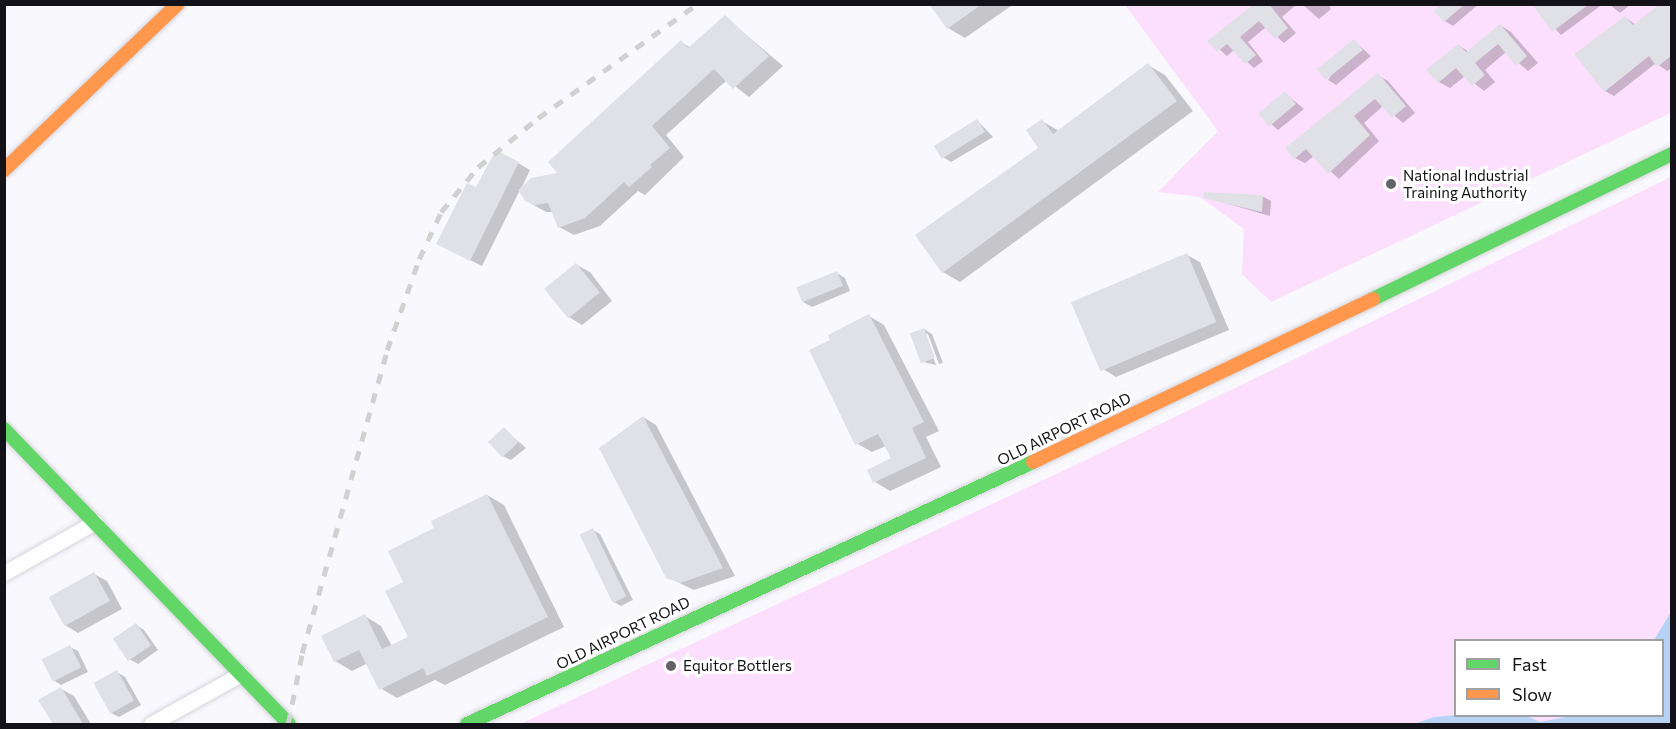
<!DOCTYPE html>
<style>
body{margin:0}
#map{position:relative;width:1676px;height:729px;overflow:hidden;background:#f8f8fd;font-family:Commissioner,sans-serif}
div>[style]{position:absolute}
.green>*{inset:0;background:#fcdffd}
.water>*{inset:0;background:#b7d2f4}
.shadow>*{inset:0;background:#0003}
.building>*{inset:0;background:#e0e1e6;transform-origin:0 0}
.roads{filter:drop-shadow(0 0 2px #d5d4da) drop-shadow(0 0 2px #d5d4da)}
.street>*{height:15px;margin:-7.5px;padding:0 7.5px;transform-origin:7.5px;border-radius:7.5px;background:#fefeff}
.fast>*{height:14px;margin:-7px;padding:0 7px;transform-origin:7px;border-radius:7px;background:#63d668}
.slow>*{height:14px;margin:-7px;padding:0 7px;transform-origin:7px;border-radius:7px;background:#ff974d}
.rail>*{height:4.5px;margin-top:-2.25px;transform-origin:0;background:repeating-linear-gradient(90deg,#d1d1d2 0 10px,transparent 0 20px)}
.dots>*{width:16px;height:16px;translate:-50% -50%;box-sizing:border-box;border:3px solid #fff;border-radius:50%}
span{translate:-50% -50%;white-space:nowrap;text-align:center;line-height:1.15;-webkit-text-stroke:6px #fff;paint-order:stroke}
.poi-label{font-size:15px;color:#121218}
.left{translate:0 -50%;text-align:left}
.street-label{font-size:15px;color:#121218}
.frame{position:absolute;inset:0;border:6px solid #121218;pointer-events:none}
.legend{position:absolute;left:1454px;top:639px;width:210px;height:78px;box-sizing:border-box;background:#fff;border:2px solid #a0a0a3;margin:0;padding:8px 10px;list-style:none;font-size:18px;color:#121218}
.legend li{display:flex;align-items:center;gap:12px;height:30px}
.legend b{width:30px;border:2px solid #a0a0a3}
</style>
<div id="map">
<div class="green">
<div style="clip-path:polygon(1125px 5px,1671px 5px,1671px 113px,1271px 302px,1242px 274px,1244px 229px,1200px 197px,1158px 192px,1218px 131px)"></div>
<div style="clip-path:polygon(1671px 177px,1672px 612px,1654px 640px,1456px 640px,1455px 715px,1434px 717px,1414px 724px,520px 724px,1065px 470px)"></div>
<div style="clip-path:polygon(1527px 716px,1570px 716px,1540px 722px)"></div>
</div>
<div class="water">
<div style="clip-path:polygon(1671px 612px,1671px 724px,1414px 724px,1434px 717px,1455px 715px,1527px 716px,1540px 722px,1570px 716px,1662px 716px,1662px 640px,1654px 640px)"></div>
</div>
<div class="shadow">
<div style="clip-path:polygon(931px 4px,1010px 4px,1011px 6px,965px 38px,948px 28px)"></div>
<div style="clip-path:polygon(1257px 4px,1297px 4px,1282px 17px,1296px 33px,1284px 43px,1266px 27px,1248px 42px,1263px 61px,1254px 68px,1234px 50px,1227px 56px,1210px 41px)"></div>
<div style="clip-path:polygon(1302px 4px,1328px 4px,1331px 9px,1319px 19px)"></div>
<div style="clip-path:polygon(1444px 4px,1479px 4px,1453px 26px,1445px 21px)"></div>
<div style="clip-path:polygon(1533px 4px,1603px 4px,1561px 35px)"></div>
<div style="clip-path:polygon(1609px 4px,1631px 4px,1620px 13px)"></div>
<div style="clip-path:polygon(1663px 4px,1672px 4px,1672px 68px,1667px 71px,1656px 63px,1614px 96px,1605px 91px,1625px 17px,1636px 25px)"></div>
<div style="clip-path:polygon(725px 17px,783px 66px,749px 97px,727px 80px,666px 135px,684px 157px,645px 195px,638px 191px,600px 226px,574px 235px,559px 227px,553px 212px,546px 212px,530px 203px,520px 190px,482px 266px,450px 250px,477px 189px,518px 163px,530px 170px,521px 189px,560px 174px,681px 42px,691px 48px)"></div>
<div style="clip-path:polygon(1500px 25px,1511px 32px,1538px 63px,1528px 71px,1506px 52px,1485px 70px,1495px 82px,1484px 91px,1465px 76px,1450px 88px,1439px 82px,1458px 45px,1469px 52px)"></div>
<div style="clip-path:polygon(1354px 41px,1371px 56px,1336px 85px,1328px 80px)"></div>
<div style="clip-path:polygon(1148px 65px,1165px 75px,1193px 111px,960px 282px,943px 272px,917px 235px,1041px 148px,1042px 121px,1059px 131px)"></div>
<div style="clip-path:polygon(1378px 75px,1388px 81px,1415px 113px,1403px 123px,1383px 106px,1364px 123px,1379px 141px,1339px 179px,1314px 156px,1305px 163px,1295px 158px)"></div>
<div style="clip-path:polygon(1285px 93px,1304px 109px,1278px 130px,1260px 114px)"></div>
<div style="clip-path:polygon(977px 120px,993px 137px,951px 162px,943px 157px)"></div>
<div style="clip-path:polygon(1262px 196px,1271px 201px,1270px 216px,1204px 197px)"></div>
<div style="clip-path:polygon(1187px 255px,1200px 262px,1229px 330px,1116px 377px,1103px 369px)"></div>
<div style="clip-path:polygon(577px 265px,590px 272px,612px 301px,582px 325px,569px 317px)"></div>
<div style="clip-path:polygon(837px 273px,845px 278px,850px 291px,812px 307px,803px 302px)"></div>
<div style="clip-path:polygon(869px 316px,884px 325px,939px 431px,926px 437px,941px 467px,890px 491px,875px 482px,893px 459px,886px 446px,872px 452px,856px 443px)"></div>
<div style="clip-path:polygon(924px 329px,932px 334px,943px 363px,939px 364px,928px 334px,925px 334px,936px 365px,923px 362px)"></div>
<div style="clip-path:polygon(643px 417px,656px 425px,735px 576px,694px 590px,667px 577px)"></div>
<div style="clip-path:polygon(504px 429px,526px 448px,511px 460px,503px 456px)"></div>
<div style="clip-path:polygon(487px 495px,504px 505px,564px 627px,445px 685px,435px 680px,397px 698px,380px 688px,368px 663px,352px 671px,335px 661px,365px 616px,381px 626px,392px 646px,410px 638px,405px 583px,436px 529px)"></div>
<div style="clip-path:polygon(593px 530px,600px 534px,633px 600px,621px 606px,614px 602px)"></div>
<div style="clip-path:polygon(94px 574px,107px 581px,122px 609px,78px 633px,65px 625px)"></div>
<div style="clip-path:polygon(136px 625px,144px 630px,158px 650px,138px 664px,129px 659px)"></div>
<div style="clip-path:polygon(70px 647px,78px 651px,88px 672px,61px 685px,53px 680px)"></div>
<div style="clip-path:polygon(117px 672px,125px 677px,141px 705px,119px 717px,111px 713px)"></div>
<div style="clip-path:polygon(61px 689px,74px 696px,91px 724px,55px 724px,40px 701px)"></div>
</div>
<div class="building">
<div style="clip-path:polygon(929px 4px,982px 4px,947px 29px)"></div>
<div style="clip-path:polygon(1254px 4px,1269px 4px,1288px 28px,1275px 39px,1259px 21px,1240px 37px,1256px 55px,1245px 64px,1227px 44px,1217px 52px,1207px 41px)"></div>
<div style="clip-path:polygon(1441px 4px,1465px 4px,1444px 22px,1434px 11px)"></div>
<div style="clip-path:polygon(1532px 4px,1589px 4px,1552px 32px)"></div>
<div style="clip-path:polygon(1660px 4px,1671px 4px,1671px 56px,1657px 67px,1649px 56px,1604px 92px,1574px 54px,1625px 16px,1633px 25px)"></div>
<div style="clip-path:polygon(725px 15px,769px 56px,733px 89px,714px 69px,652px 126px,670px 148px,650px 165px,652px 167px,629px 187px,624px 182px,585px 218px,558px 228px,548px 203px,535px 205px,525px 201px,518px 190px,531px 178px,557px 173px,548px 162px,681px 40px,688px 48px)"></div>
<div style="clip-path:polygon(1500px 24px,1527px 56px,1516px 66px,1498px 44px,1475px 63px,1485px 75px,1472px 86px,1456px 68px,1438px 83px,1426px 70px,1458px 44px,1466px 52px)"></div>
<div style="left:1354px;top:39px;width:14px;height:48px;rotate:51deg"></div>
<div style="clip-path:polygon(1148px 63px,1177px 101px,942px 273px,915px 235px,1038px 148px,1026px 130px,1042px 119px,1053px 134px)"></div>
<div style="clip-path:polygon(1378px 73px,1406px 106px,1392px 118px,1375px 99px,1354px 116px,1370px 135px,1328px 174px,1306px 149px,1294px 159px,1285px 148px)"></div>
<div style="left:1285px;top:91px;width:17px;height:35px;rotate:50deg"></div>
<div style="left:977px;top:119px;width:15px;height:51px;rotate:58deg"></div>
<div style="clip-path:polygon(496px 150px,519px 162px,470px 261px,436px 244px,467px 183px,476px 187px)"></div>
<div style="clip-path:polygon(1204px 192px,1263px 195px,1262px 212px,1203px 198px)"></div>
<div style="left:1187px;top:253px;width:75px;height:126px;rotate:67deg"></div>
<div style="left:576px;top:263px;width:38px;height:41px;rotate:51deg"></div>
<div style="left:837px;top:271px;width:16px;height:44px;rotate:68deg"></div>
<div style="clip-path:polygon(869px 314px,924px 422px,912px 428px,926px 458px,873px 483px,867px 470px,891px 458px,878px 434px,855px 445px,809px 350px,830px 340px,828px 335px)"></div>
<div style="left:924px;top:328px;width:32px;height:15px;rotate:70deg"></div>
<div style="clip-path:polygon(643px 416px,723px 568px,680px 583px,666px 578px,599px 448px)"></div>
<div style="left:504px;top:427px;width:21px;height:22px;rotate:47deg"></div>
<div style="clip-path:polygon(487px 494px,548px 617px,427px 676px,423px 668px,379px 690px,359px 650px,334px 662px,321px 636px,365px 614px,382px 649px,408px 637px,385px 591px,403px 582px,388px 551px,434px 528px,431px 521px)"></div>
<div style="left:593px;top:528px;width:76px;height:15px;rotate:64deg"></div>
<div style="left:94px;top:572px;width:33px;height:52px;rotate:61deg"></div>
<div style="left:136px;top:623px;width:27px;height:28px;rotate:56deg"></div>
<div style="left:70px;top:645px;width:25px;height:32px;rotate:63deg"></div>
<div style="left:117px;top:670px;width:35px;height:27px;rotate:61deg"></div>
<div style="clip-path:polygon(61px 687px,83px 724px,53px 724px,38px 700px)"></div>
</div>
<div class="roads">
<div class="street">
<div style="left:4px;top:573px;width:104px;rotate:-29.3deg"></div>
<div style="left:151px;top:724px;width:103px;rotate:-29.1deg"></div>
</div>
<div class="fast">
<div style="left:1373px;top:299px;width:332px;rotate:-25.9deg"></div>
<div style="left:4px;top:429px;width:410px;rotate:46deg"></div>
<div style="left:467px;top:724px;width:624px;rotate:-24.84deg"></div>
</div>
<div class="slow">
<div style="left:4px;top:170px;width:240px;rotate:-43.7deg"></div>
<div style="left:1033px;top:462px;width:377px;rotate:-25.6deg"></div>
</div>
</div>
<div class="rail">
<div style="left:288px;top:724px;width:72px;rotate:-78.8deg"></div>
<div style="left:302px;top:653px;width:315px;rotate:-74.3deg"></div>
<div style="left:387px;top:350px;width:96px;rotate:-70.6deg"></div>
<div style="left:419px;top:259px;width:52px;rotate:-64.9deg"></div>
<div style="left:441px;top:212px;width:58px;rotate:-50.6deg"></div>
<div style="left:478px;top:167px;width:77px;rotate:-39.2deg"></div>
<div style="left:538px;top:118px;width:196px;rotate:-35.6deg"></div>
</div>
<div class="dots">
<div style="left:1391px;top:184px;background:#626268"></div>
<div style="left:671px;top:666px;background:#626268"></div>
</div>
<div class="poi-label">
<span class="left" style="left:1403px;top:184px">National Industrial<br>Training Authority</span>
<span class="left" style="left:683px;top:666px">Equitor Bottlers</span>
</div>
<div class="street-label">
<span style="left:1064px;top:429px;rotate:-26deg">OLD AIRPORT ROAD</span>
<span style="left:623px;top:633px;rotate:-26deg">OLD AIRPORT ROAD</span>
</div>
<div class="frame"></div>
<ul class="legend">
<li><b style="height:8px;background:#63d668"></b>Fast</li>
<li><b style="height:8px;background:#ff974d"></b>Slow</li>
</ul>
</div>
